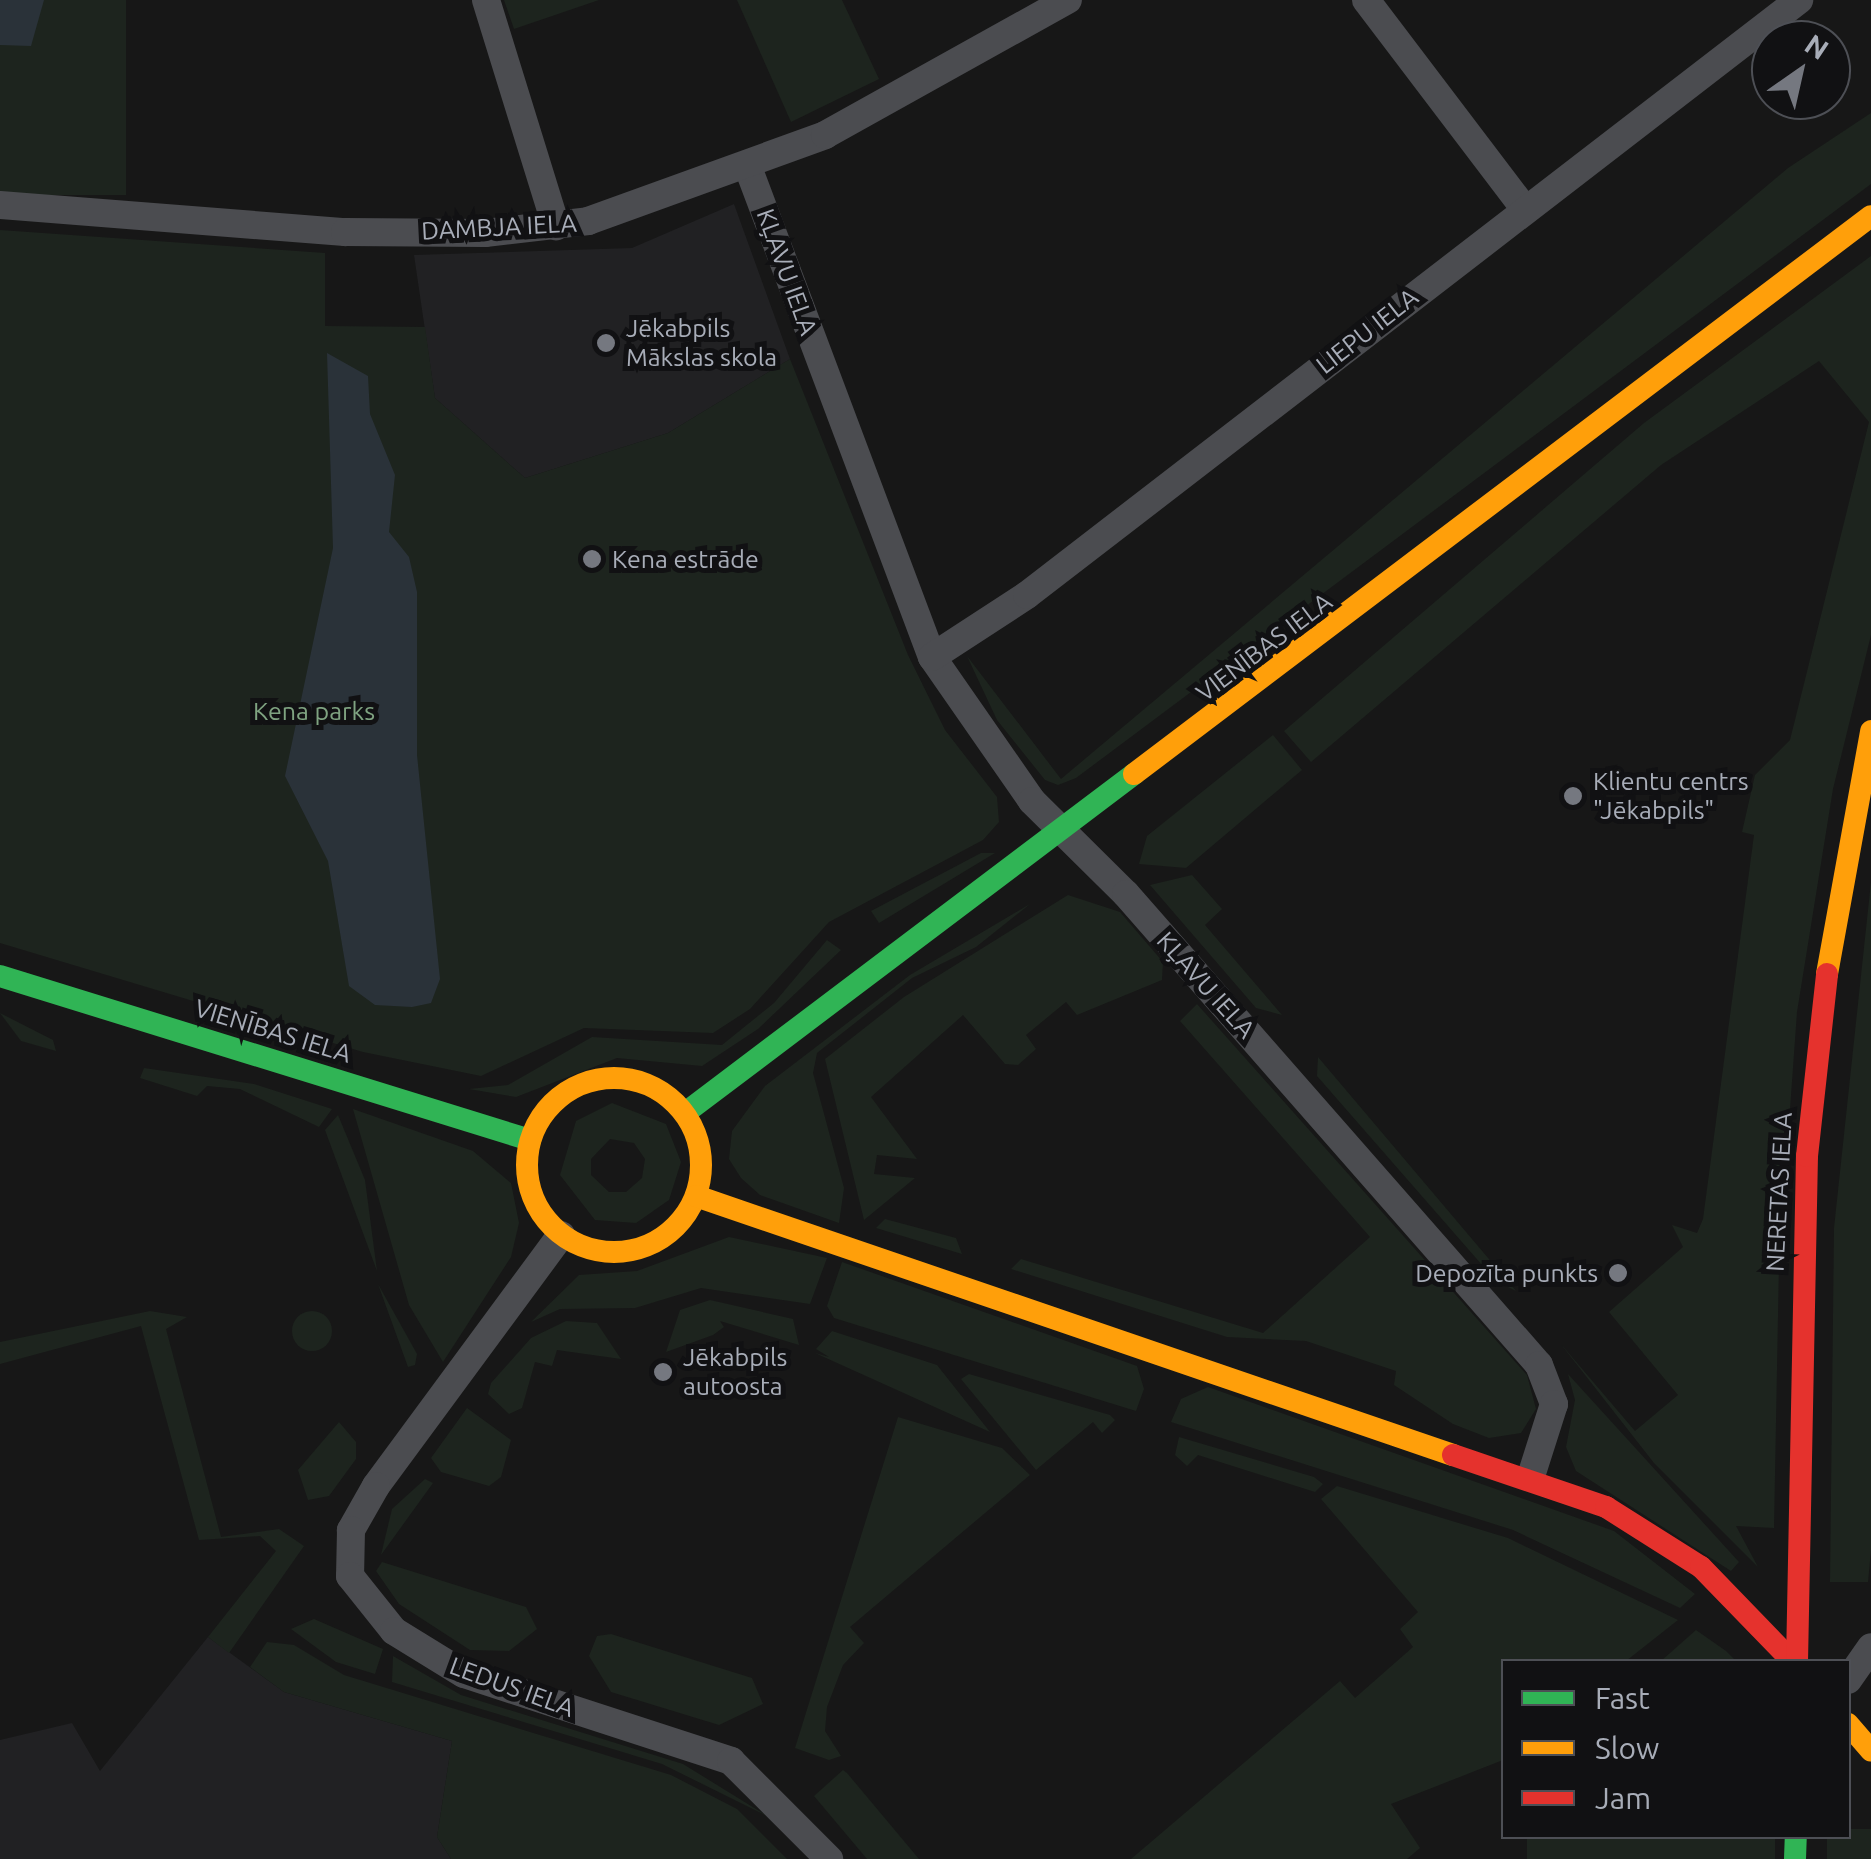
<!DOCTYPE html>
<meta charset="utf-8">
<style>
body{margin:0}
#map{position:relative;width:1871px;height:1859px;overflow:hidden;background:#171717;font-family:Ubuntu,sans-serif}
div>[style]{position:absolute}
.built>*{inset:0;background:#212123}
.green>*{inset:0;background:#1d241e;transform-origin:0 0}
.round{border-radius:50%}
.water>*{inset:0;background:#2a3239}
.street>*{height:28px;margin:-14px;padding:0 14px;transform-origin:14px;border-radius:14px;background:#4b4c50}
.fast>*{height:22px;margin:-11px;padding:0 11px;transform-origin:11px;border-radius:11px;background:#30b455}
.slow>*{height:22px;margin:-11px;padding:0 11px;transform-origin:11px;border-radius:11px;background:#ff9f0a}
.slow>.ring{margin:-11px;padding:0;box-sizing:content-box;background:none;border:22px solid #ff9f0a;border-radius:50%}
.jam>*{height:22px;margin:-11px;padding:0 11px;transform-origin:11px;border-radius:11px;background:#e5322d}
.dots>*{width:28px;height:28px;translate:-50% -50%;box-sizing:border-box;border:5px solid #111113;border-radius:50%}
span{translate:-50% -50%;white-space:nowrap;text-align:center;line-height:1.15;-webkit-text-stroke:10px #111113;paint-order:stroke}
.street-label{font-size:25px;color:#a8adb8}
.poi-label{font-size:25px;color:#a8adb8}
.left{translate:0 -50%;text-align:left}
.right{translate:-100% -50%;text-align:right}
.park-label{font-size:25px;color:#7fa381}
.legend{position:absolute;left:1501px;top:1659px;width:350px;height:180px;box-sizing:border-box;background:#111113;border:2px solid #4d4f55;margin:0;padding:12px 18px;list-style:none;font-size:30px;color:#a8adb8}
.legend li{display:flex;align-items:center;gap:20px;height:50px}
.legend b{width:50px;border:2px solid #4d4f55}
.north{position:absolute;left:1751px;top:20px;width:100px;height:100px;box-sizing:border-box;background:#111113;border:2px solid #4d4f55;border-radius:50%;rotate:34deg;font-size:28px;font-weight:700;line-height:40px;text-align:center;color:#a8adb8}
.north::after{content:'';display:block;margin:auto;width:35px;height:45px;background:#757880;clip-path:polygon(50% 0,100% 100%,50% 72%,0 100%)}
</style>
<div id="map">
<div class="built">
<div style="clip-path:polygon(734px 204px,790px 359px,668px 433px,525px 478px,435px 398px,414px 255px,632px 248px)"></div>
<div style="clip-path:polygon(208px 1637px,284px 1692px,452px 1741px,437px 1837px,451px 1859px,0 1859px,0 1740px,72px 1723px,100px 1771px)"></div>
</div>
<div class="green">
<div style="left:0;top:0;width:126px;height:195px"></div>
<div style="clip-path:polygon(504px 0,599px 0,514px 29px)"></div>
<div style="clip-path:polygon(737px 0,842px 0,879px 79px,791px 122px)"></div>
<div style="clip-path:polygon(1871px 113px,1871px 184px,1076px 778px,1058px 785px,1045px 780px,997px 720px,967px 656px,1061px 779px,1788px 168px)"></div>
<div style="clip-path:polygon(0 230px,325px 253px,325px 326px,425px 327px,435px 398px,525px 478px,668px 433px,790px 359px,908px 655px,945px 730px,997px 797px,999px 822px,983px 840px,829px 922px,750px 1009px,713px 1033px,584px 1028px,481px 1076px,363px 1052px,0 943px)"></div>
<div style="clip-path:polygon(1871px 256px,1871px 635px,1833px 789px,1797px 1012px,1779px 1262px,1774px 1528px,1736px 1526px,1758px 1567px,1654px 1463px,1560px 1343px,1635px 1431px,1678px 1395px,1609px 1312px,1683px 1247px,1672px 1225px,1697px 1233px,1703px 1219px,1754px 835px,1742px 832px,1755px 775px,1790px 740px,1869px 422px,1819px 361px,1661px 465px,1311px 762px,1284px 731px,1644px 423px)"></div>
<div style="clip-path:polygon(1273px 735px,1302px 770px,1186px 868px,1139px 864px,1147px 836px)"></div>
<div style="clip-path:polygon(981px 853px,995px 853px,879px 923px,871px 911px)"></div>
<div style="clip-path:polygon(1192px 875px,1222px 909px,1205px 925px,1282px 1015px,1256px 1008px,1150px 885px)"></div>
<div style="clip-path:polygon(1871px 882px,1871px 1550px,1868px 1582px,1830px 1582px,1834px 1228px)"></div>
<div style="clip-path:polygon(1068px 895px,1120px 912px,1163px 962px,1162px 980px,1077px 1015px,1066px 1002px,1026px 1035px,1036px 1049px,1018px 1065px,1005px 1064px,963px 1015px,871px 1097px,917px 1159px,877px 1155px,874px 1174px,915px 1178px,864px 1220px,825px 1059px,904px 997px)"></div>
<div style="clip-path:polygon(1030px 904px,976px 947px,912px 978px,817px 1053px,813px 1073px,844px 1188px,839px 1223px,760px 1195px,741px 1178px,729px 1159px,732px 1131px,765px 1086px,910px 975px)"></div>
<div style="clip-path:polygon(827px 940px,841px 950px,758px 1029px,702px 1066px,617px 1058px,516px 1097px,469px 1089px,508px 1085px,592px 1037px,722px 1045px,774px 1003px)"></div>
<div style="clip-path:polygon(1197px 1004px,1527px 1375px,1536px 1409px,1521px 1433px,1489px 1438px,1453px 1424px,1394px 1385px,1396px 1371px,1306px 1341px,1227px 1337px,1011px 1269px,1021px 1259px,1263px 1333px,1370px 1237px,1180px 1021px)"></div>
<div style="clip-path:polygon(0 1013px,53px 1040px,56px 1051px,21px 1041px)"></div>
<div style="clip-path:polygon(1318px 1057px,1516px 1291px,1496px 1281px,1317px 1076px)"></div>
<div style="clip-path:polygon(144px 1068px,254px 1084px,332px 1109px,319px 1127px,240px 1089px,207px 1086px,197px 1096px,140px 1078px)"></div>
<div style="clip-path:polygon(evenodd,612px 1103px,666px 1124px,681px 1162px,669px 1200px,636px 1223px,595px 1220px,560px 1175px,576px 1121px,612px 1103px,610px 1139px,634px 1143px,645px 1159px,642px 1178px,626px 1192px,609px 1192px,591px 1175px,591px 1159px,610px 1139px)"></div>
<div style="clip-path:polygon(353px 1109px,473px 1151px,511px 1183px,519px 1223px,511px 1257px,443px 1362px,409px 1305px)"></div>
<div style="clip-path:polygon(338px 1115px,365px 1180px,377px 1271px,325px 1130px)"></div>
<div style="clip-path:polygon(885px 1219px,956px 1238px,962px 1254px,876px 1228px)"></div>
<div style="clip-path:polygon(729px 1237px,827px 1258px,810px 1304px,701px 1288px,635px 1308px,560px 1309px,531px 1322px,579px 1275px,637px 1271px)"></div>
<div style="clip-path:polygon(842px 1262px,1137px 1366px,1144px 1389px,1136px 1411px,834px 1318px,827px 1306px)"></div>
<div style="clip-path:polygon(378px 1284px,417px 1354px,415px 1365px,408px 1367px)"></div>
<div style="clip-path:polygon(710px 1300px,793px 1319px,799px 1345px,720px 1321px,724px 1327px,713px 1335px,666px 1352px,680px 1310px)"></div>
<div style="clip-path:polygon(150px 1311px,187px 1317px,166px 1329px,221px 1537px,279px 1529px,304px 1546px,229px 1653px,208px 1637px,276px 1551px,260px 1536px,199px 1540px,141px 1326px,0 1364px,0 1342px)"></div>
<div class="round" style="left:292px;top:1311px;width:40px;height:40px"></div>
<div style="clip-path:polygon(566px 1321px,597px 1323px,621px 1359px,557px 1350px,552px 1366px,535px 1362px,522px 1408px,509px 1414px,488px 1394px,491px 1383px,531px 1338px)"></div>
<div style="clip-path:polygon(832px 1331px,937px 1365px,990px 1432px,815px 1353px,829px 1357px,816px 1349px)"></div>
<div style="clip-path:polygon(969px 1374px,1110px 1415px,1115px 1420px,1102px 1433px,1093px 1422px,1036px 1470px,961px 1379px)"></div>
<div style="clip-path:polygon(1568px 1374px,1739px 1562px,1731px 1571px,1576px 1471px,1566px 1447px,1575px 1400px)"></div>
<div style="clip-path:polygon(1208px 1387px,1614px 1531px,1695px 1594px,1680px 1608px,1513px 1530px,1171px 1422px,1181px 1399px)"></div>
<div style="clip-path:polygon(467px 1408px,511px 1440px,501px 1477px,489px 1486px,441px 1472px,431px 1458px)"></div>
<div style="clip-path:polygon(898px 1417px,1002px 1448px,1030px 1475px,850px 1627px,864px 1643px,843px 1665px,827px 1707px,825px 1731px,841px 1756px,829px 1760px,795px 1748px)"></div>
<div style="clip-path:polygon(339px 1422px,356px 1442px,356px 1459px,329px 1496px,308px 1500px,298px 1470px)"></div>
<div style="clip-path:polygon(1179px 1437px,1314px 1477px,1323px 1484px,1315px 1492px,1198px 1455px,1187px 1466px,1175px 1455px)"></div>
<div style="clip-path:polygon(425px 1479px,433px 1483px,381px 1555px,392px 1509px)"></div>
<div style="clip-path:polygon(1337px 1486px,1508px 1538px,1678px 1620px,1626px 1661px,1504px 1662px,1503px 1760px,1391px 1804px,1420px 1848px,1407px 1859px,1131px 1859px,1340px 1681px,1355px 1698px,1413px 1647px,1400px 1629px,1418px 1612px,1321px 1499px)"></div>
<div style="clip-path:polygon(382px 1562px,526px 1607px,537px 1629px,509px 1651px,470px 1650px,399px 1604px,376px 1571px)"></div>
<div style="clip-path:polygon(314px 1619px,383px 1649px,375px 1674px,336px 1662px,291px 1629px)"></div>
<div style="clip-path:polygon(1696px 1630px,1726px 1651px,1736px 1661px,1661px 1661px)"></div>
<div style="clip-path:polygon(611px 1634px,752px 1678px,763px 1704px,719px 1725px,611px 1692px,589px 1656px,597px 1636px)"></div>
<div style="clip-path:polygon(267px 1642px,294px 1645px,344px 1675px,671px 1775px,737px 1809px,787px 1859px,451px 1859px,437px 1837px,452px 1741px,284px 1692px,250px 1667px)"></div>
<div style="clip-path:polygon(393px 1656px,461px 1695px,683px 1764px,769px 1817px,662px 1764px,392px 1682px)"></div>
<div style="clip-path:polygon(843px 1770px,847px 1773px,919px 1859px,867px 1859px,814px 1796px)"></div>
<div style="clip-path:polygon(1849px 1829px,1871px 1829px,1871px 1859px,1827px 1859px,1827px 1837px)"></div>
<div style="left:1527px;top:1837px;width:248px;height:28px"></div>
</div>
<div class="water">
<div style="clip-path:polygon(0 0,44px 0,31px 46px,0 45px)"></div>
<div style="clip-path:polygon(327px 353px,368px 376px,370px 414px,395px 475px,389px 532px,409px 557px,417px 592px,417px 755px,440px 979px,431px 1003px,412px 1007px,375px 1005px,349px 986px,328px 861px,285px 776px,333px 548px)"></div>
</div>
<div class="street">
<div style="left:486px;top:0;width:237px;rotate:72.8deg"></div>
<div style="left:1366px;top:0;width:261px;rotate:52.8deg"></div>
<div style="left:749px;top:170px;width:520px;rotate:69.41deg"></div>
<div style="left:932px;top:657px;width:175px;rotate:55.2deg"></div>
<div style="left:1032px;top:801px;width:132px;rotate:44.7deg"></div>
<div style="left:1126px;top:894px;width:626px;rotate:48.75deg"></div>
<div style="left:1539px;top:1365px;width:42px;rotate:69deg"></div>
<div style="left:1554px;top:1404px;width:76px;rotate:107.7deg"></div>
<div style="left:0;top:205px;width:346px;rotate:4.5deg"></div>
<div style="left:345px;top:232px;width:140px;rotate:0.4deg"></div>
<div style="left:485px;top:233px;width:104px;rotate:-6.6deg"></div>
<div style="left:588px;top:221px;width:252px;rotate:-19.9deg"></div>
<div style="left:825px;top:135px;width:278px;rotate:-29.1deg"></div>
<div style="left:932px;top:657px;width:113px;rotate:-33.1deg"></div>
<div style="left:1027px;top:595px;width:975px;rotate:-37.62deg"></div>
<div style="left:561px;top:1235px;width:312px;rotate:126.4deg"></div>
<div style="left:376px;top:1486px;width:51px;rotate:119.6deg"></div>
<div style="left:351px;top:1530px;width:46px;rotate:91.2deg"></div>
<div style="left:350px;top:1576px;width:70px;rotate:51.3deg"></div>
<div style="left:394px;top:1631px;width:82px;rotate:31.6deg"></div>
<div style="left:464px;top:1674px;width:281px;rotate:18deg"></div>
<div style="left:731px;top:1761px;width:139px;rotate:45deg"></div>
<div style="left:1848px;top:1680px;width:40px;rotate:-55.1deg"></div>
</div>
<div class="fast">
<div style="left:0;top:976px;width:555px;rotate:17.19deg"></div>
<div style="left:685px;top:1113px;width:563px;rotate:-37.05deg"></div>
<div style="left:1795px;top:1859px;width:23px;rotate:-88deg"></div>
</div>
<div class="slow">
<div style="left:1134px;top:774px;width:924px;rotate:-37.13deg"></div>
<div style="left:1827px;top:974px;width:247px;rotate:-79.7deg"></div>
<div class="ring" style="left:527px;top:1078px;width:152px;height:152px"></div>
<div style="left:696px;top:1196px;width:800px;rotate:18.89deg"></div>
<div style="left:1848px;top:1724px;width:35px;rotate:49deg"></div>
</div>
<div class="jam">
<div style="left:1453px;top:1455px;width:162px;rotate:18.8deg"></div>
<div style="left:1606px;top:1507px;width:112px;rotate:32.3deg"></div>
<div style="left:1701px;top:1567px;width:132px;rotate:45.9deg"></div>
<div style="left:1797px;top:1662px;width:506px;rotate:-88.87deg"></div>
<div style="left:1807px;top:1156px;width:183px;rotate:-83.7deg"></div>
</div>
<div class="dots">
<div style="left:606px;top:343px;background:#757880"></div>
<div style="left:592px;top:559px;background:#757880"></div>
<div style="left:1573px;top:796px;background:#757880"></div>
<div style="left:1618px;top:1273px;background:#757880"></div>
<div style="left:663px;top:1372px;background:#757880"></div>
</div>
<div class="street-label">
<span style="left:499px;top:227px;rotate:-3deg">DAMBJA IELA</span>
<span style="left:787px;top:272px;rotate:70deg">KĻAVU IELA</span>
<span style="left:1367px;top:331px;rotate:-38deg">LIEPU IELA</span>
<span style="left:1264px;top:647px;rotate:-37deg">VIENĪBAS IELA</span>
<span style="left:1206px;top:985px;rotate:48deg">KĻAVU IELA</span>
<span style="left:273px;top:1031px;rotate:17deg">VIENĪBAS IELA</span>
<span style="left:1779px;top:1192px;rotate:-87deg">NERETAS IELA</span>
<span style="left:512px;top:1687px;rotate:20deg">LEDUS IELA</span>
</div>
<div class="poi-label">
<span class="left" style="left:626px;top:343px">Jēkabpils<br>Mākslas skola</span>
<span class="left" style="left:612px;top:559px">Kena estrāde</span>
<span class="left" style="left:1593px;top:796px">Klientu centrs<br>"Jēkabpils"</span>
<span class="right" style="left:1598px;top:1273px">Depozīta punkts</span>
<span class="left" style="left:683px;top:1372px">Jēkabpils<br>autoosta</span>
</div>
<div class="park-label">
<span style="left:314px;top:711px">Kena parks</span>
</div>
<ul class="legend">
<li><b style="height:12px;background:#30b455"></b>Fast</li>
<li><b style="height:12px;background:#ff9f0a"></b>Slow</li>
<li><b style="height:12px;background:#e5322d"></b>Jam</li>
</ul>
<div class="north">N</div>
</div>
